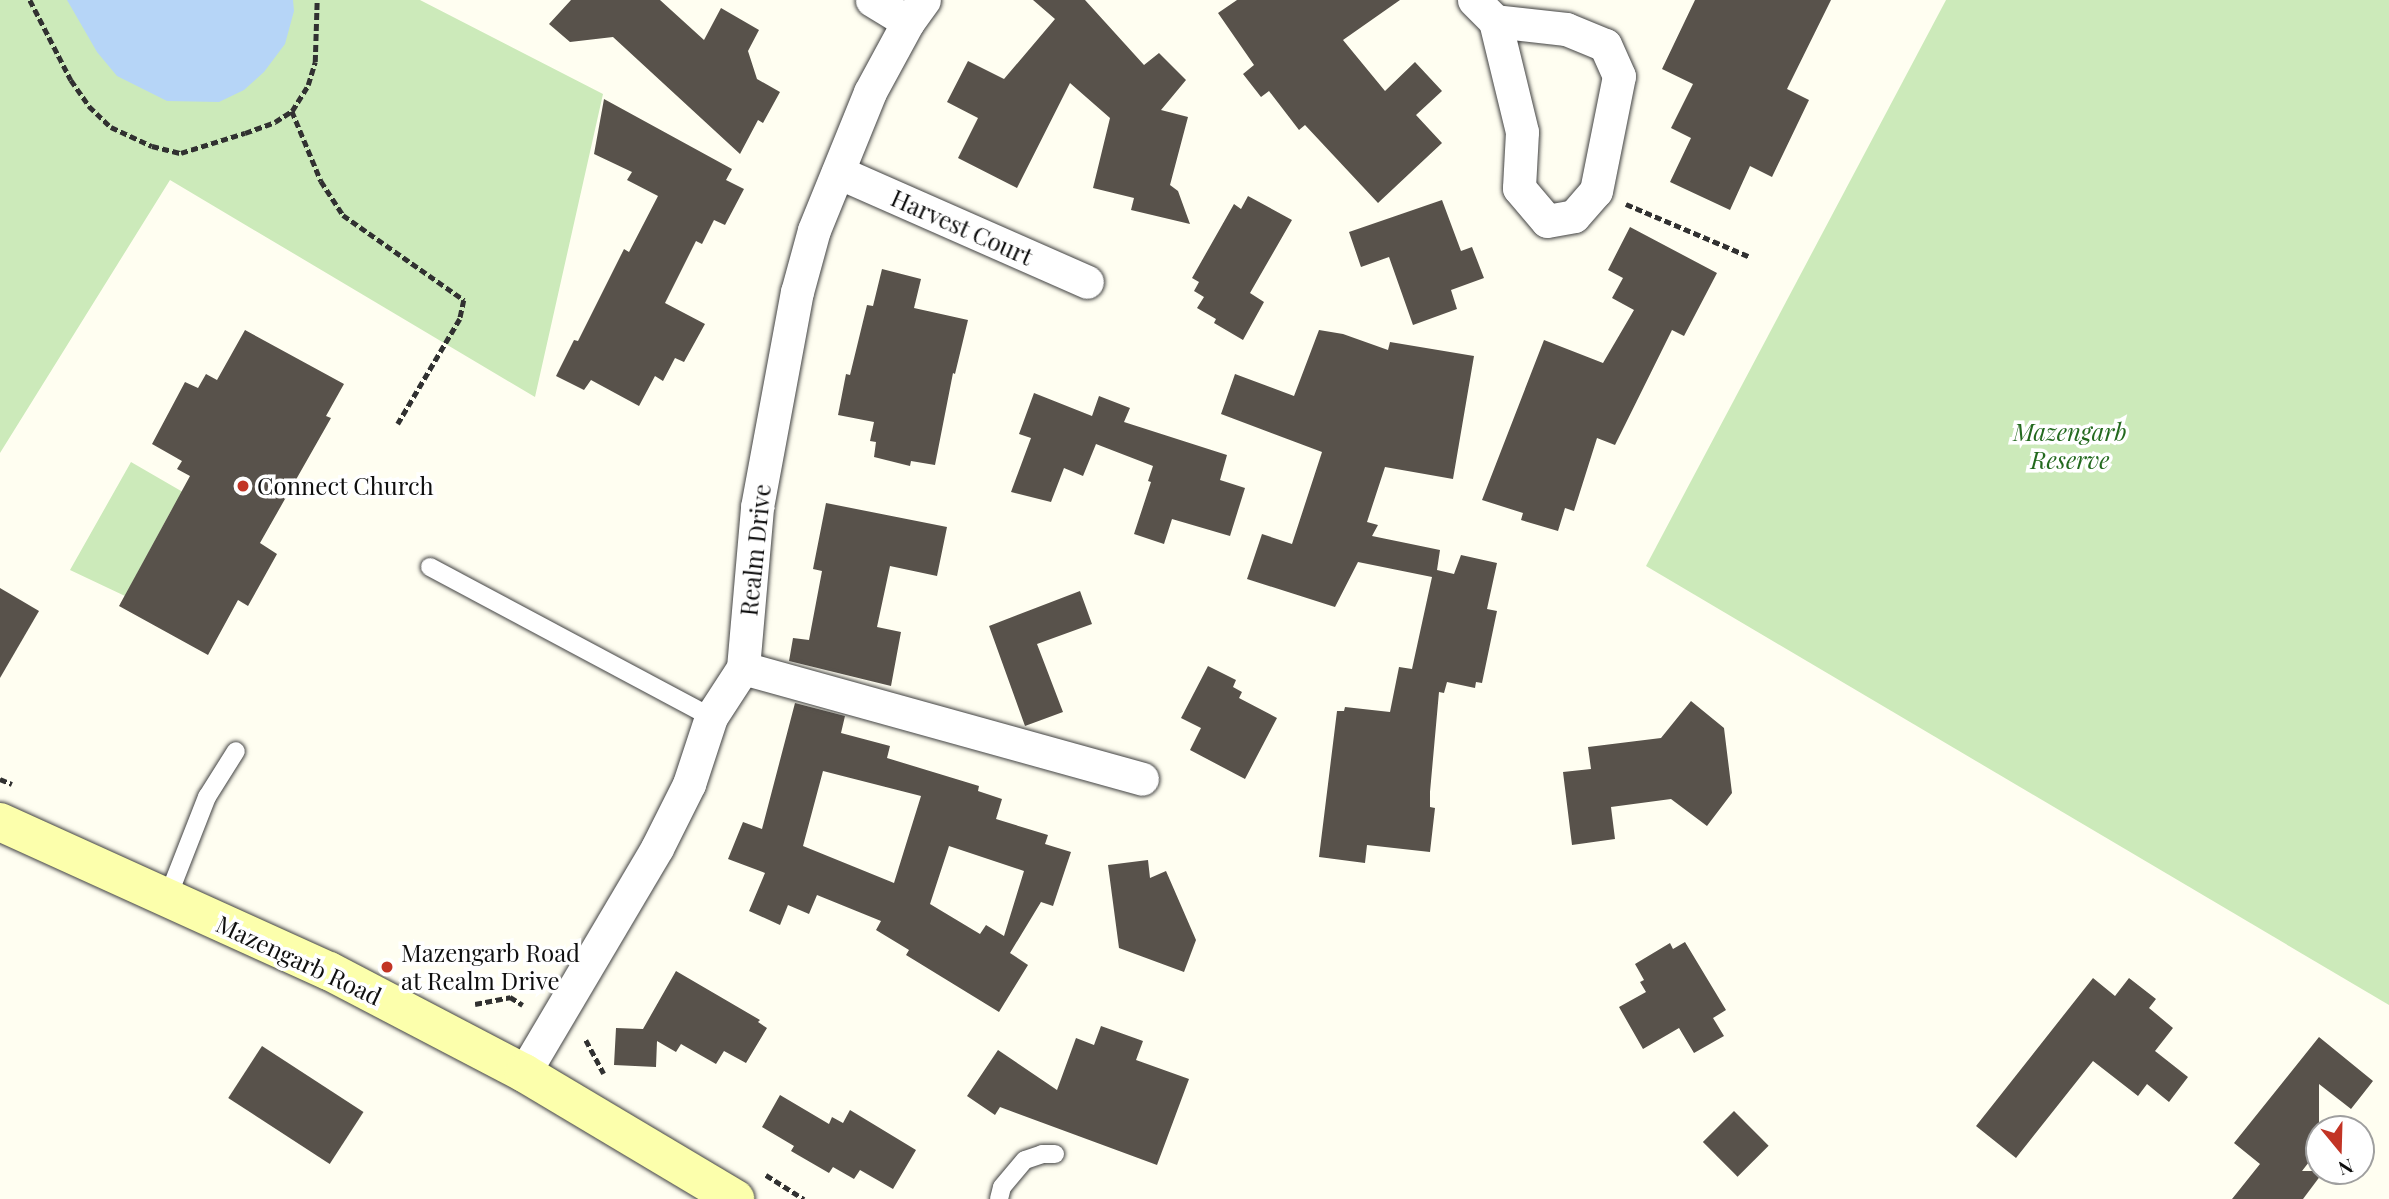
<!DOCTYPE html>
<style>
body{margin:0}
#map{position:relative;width:2389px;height:1199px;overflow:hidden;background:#fffef1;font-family:"Playfair Display",serif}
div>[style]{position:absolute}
.green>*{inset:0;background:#cceaba}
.water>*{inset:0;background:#b6d5f7}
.building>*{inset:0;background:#58524b;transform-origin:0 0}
.path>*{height:4.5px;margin-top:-2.25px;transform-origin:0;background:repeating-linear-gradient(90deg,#313131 0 7px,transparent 0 10.5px)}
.roads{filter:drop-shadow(0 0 2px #424242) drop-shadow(0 0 2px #424242)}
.service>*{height:18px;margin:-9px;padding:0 9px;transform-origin:9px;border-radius:9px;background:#fff}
.minor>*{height:33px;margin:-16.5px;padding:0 16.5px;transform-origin:16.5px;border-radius:16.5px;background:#fff}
.secondary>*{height:38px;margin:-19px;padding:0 19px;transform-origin:19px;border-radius:19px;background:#fcffac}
.dots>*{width:19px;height:19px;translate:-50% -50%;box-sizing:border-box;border:4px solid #fff;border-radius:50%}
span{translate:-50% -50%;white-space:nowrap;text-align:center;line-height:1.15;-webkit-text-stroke:7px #fff;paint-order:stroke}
.street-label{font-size:24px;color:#0f0f0f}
.park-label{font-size:24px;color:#23691e;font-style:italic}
.poi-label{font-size:24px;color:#0f0f0f}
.left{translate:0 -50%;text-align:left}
.north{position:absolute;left:2305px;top:1115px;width:70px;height:70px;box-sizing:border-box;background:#fff;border:2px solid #9f9f9f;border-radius:50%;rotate:161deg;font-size:19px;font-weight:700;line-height:28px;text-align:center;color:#0f0f0f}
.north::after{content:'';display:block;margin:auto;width:24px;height:32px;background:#c23425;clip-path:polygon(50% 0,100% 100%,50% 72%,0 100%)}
</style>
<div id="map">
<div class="green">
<div style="clip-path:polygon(0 0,420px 0,603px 94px,535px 397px,170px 180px,0 453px)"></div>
<div style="clip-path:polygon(1946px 0,2389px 0,2389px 1005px,1646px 566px)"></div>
<div style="clip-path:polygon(131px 462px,188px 495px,172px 509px,125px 596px,70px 570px)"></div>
</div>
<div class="water">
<div style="clip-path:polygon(67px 0,293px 0,294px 11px,285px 44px,264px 72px,244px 90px,219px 102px,167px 101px,117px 76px,97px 52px)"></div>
</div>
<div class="building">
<div style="clip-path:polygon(571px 0,660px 0,704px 40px,721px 8px,759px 30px,748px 51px,757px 79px,780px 92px,763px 123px,758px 120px,740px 154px,613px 37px,570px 42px,549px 24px)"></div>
<div style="clip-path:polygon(1033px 0,1085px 0,1144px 65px,1159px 53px,1186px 80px,1161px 110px,1188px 117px,1170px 185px,1178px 191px,1190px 224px,1131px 210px,1134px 198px,1093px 188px,1110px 118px,1070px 83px,1017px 188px,958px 158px,978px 118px,947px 102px,968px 61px,1004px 79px,1055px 19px)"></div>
<div style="clip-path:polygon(1237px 0,1400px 0,1343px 40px,1385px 91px,1415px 62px,1442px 91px,1416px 115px,1442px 143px,1378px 203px,1305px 125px,1299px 130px,1269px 91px,1261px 97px,1243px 74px,1254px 65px,1218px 13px)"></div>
<div style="clip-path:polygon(1695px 0,1831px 0,1787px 89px,1809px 100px,1772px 177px,1750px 166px,1730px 210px,1670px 182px,1691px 138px,1671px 128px,1693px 84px,1662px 69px)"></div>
<div style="clip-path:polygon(604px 99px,732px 169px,726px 180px,744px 189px,725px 225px,714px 220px,702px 244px,696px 241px,665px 303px,705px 324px,684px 362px,675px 358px,663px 381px,655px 376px,639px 406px,591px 380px,584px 390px,556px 376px,574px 340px,578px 341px,624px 249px,629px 252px,658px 196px,627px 180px,632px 172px,594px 154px)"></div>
<div style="clip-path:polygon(1248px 196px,1292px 220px,1250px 293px,1264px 302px,1243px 340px,1214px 323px,1216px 319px,1197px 308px,1204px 297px,1194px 291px,1199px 282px,1192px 278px,1234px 204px,1241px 209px)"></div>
<div style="clip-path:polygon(1442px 200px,1461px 251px,1472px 247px,1484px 278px,1451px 290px,1457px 309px,1413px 325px,1389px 257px,1361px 267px,1349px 232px)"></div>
<div style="clip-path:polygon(1630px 227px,1717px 273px,1684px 336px,1672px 330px,1615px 445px,1597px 438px,1574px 511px,1565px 508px,1558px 531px,1521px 520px,1523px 513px,1482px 500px,1544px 340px,1603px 363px,1634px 310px,1612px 298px,1623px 278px,1608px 270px)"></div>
<div style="clip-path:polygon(882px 269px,921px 279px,914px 308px,968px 320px,955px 374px,953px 373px,935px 465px,911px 461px,910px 466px,874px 457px,876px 442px,870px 441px,874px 422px,838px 415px,846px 374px,850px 375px,867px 305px,873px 306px)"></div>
<div style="clip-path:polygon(245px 330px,344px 384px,326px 416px,331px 418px,260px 543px,277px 554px,248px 606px,238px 600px,208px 655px,119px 606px,190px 476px,177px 469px,182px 461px,152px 444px,185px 382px,198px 388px,206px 374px,217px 380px)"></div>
<div style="clip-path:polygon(1319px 330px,1343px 334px,1388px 350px,1390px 342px,1474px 356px,1453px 479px,1385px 467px,1367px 522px,1378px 525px,1372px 536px,1440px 550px,1437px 570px,1454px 574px,1461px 555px,1497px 563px,1487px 609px,1497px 611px,1482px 683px,1476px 682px,1475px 688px,1447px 682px,1444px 693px,1439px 692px,1430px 792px,1430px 807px,1435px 808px,1430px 852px,1367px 845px,1365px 863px,1319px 857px,1337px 711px,1344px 711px,1345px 707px,1390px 712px,1399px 667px,1412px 669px,1432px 577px,1358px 562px,1335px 607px,1247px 579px,1262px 534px,1292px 544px,1322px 452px,1221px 414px,1235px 374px,1294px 396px)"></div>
<div style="clip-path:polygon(1034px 393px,1092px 416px,1099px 396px,1130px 408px,1124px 422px,1227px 455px,1220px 480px,1245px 488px,1230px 536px,1172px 519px,1164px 544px,1134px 534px,1151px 482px,1148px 481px,1153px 466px,1096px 444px,1083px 476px,1064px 468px,1051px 502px,1011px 492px,1031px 438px,1019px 434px)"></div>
<div style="clip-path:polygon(826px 503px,947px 527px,937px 576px,890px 566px,877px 627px,901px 632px,891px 686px,789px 661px,793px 638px,809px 640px,822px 571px,813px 569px)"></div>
<div style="clip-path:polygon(0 588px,39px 611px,0 678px)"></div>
<div style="clip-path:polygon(1080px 591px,1092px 624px,1037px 644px,1063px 712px,1025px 726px,989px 626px)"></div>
<div style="clip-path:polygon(1208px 666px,1236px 680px,1233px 687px,1242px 692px,1239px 698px,1277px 718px,1245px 779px,1190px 750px,1201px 728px,1181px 718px)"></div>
<div style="clip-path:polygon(1691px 701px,1724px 728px,1732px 793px,1707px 826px,1671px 799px,1611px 807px,1615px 839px,1572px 845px,1563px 772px,1591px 769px,1588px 747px,1661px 738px)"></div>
<div style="clip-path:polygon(evenodd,795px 703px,845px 716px,841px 733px,890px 746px,887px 758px,979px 786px,978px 791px,1002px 799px,996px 819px,1048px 835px,1045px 844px,1071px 852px,1053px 906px,1041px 902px,1010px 953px,1028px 965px,999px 1012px,906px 955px,909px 950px,876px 930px,881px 921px,817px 895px,809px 914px,788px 905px,780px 925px,749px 911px,765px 873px,728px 859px,743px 822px,762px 829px,795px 703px,823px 771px,921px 796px,894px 883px,803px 846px,823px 771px,795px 703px,949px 846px,1024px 871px,1004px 936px,986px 925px,980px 934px,930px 904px,949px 846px)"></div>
<div style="clip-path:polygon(1148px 860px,1150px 878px,1166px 871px,1196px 940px,1184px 972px,1119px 948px,1108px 865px)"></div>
<div style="clip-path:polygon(1685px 942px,1726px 1010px,1713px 1018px,1724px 1036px,1694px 1053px,1679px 1028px,1643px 1049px,1619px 1007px,1646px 992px,1640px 982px,1644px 980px,1635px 964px,1670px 943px,1673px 949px)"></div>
<div style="clip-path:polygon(676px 971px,760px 1020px,758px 1022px,767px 1028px,746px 1063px,724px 1051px,716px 1064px,681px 1044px,676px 1052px,657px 1041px,656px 1067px,614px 1065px,616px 1028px,643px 1029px)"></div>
<div style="clip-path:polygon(2093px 978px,2115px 996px,2129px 978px,2156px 999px,2149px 1008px,2173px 1028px,2155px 1051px,2188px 1077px,2169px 1102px,2147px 1084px,2138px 1096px,2093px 1061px,2016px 1158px,1976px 1126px)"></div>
<div style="clip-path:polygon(1101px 1026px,1143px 1041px,1136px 1060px,1189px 1079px,1157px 1165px,1000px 1107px,995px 1115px,967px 1096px,998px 1050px,1057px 1090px,1076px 1038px,1094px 1045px)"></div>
<div style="clip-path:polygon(2319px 1037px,2373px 1081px,2351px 1109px,2319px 1084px,2319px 1149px,2302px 1171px,2324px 1171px,2303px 1199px,2232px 1199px,2260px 1164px,2234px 1143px)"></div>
<div style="left:262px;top:1046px;width:121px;height:62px;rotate:33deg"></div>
<div style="clip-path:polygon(780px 1095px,829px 1124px,832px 1117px,843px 1123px,850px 1110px,916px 1150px,893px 1189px,860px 1170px,854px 1179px,833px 1167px,829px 1173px,791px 1151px,794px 1146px,762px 1127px)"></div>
<div style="left:1734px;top:1111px;width:49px;height:44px;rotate:45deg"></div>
</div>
<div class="path">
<div style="left:30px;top:0;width:90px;rotate:62.9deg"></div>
<div style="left:71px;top:80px;width:32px;rotate:55deg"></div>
<div style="left:89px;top:106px;width:30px;rotate:44deg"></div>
<div style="left:111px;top:127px;width:45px;rotate:24.9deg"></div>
<div style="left:152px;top:146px;width:30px;rotate:14deg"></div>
<div style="left:181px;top:153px;width:67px;rotate:-17.4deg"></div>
<div style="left:245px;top:133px;width:32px;rotate:-20deg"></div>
<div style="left:275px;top:122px;width:20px;rotate:-33deg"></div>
<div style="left:292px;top:111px;width:31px;rotate:-58deg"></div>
<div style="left:308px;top:85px;width:24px;rotate:-73deg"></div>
<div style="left:315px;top:62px;width:62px;rotate:-88.2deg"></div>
<div style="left:292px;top:111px;width:76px;rotate:67.5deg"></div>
<div style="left:321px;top:181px;width:40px;rotate:57.1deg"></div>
<div style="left:343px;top:215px;width:148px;rotate:35.1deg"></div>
<div style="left:464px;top:300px;width:19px;rotate:102deg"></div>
<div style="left:460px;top:319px;width:122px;rotate:120.6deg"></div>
<div style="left:1626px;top:204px;width:133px;rotate:23.1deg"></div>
<div style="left:0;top:779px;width:13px;rotate:23deg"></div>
<div style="left:475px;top:1004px;width:36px;rotate:-11deg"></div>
<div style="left:510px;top:997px;width:15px;rotate:32deg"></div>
<div style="left:586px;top:1040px;width:38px;rotate:62deg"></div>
<div style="left:766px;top:1175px;width:45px;rotate:32.3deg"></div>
</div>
<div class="roads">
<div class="service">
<div style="left:430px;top:567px;width:319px;rotate:28.1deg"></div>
<div style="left:167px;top:899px;width:110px;rotate:-68.6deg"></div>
<div style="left:207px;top:797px;width:54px;rotate:-57.8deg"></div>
<div style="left:999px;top:1199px;width:12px;rotate:-76deg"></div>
<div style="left:1002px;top:1187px;width:35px;rotate:-50deg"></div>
<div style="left:1025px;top:1160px;width:18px;rotate:-19deg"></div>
<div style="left:1042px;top:1154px;width:13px"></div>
</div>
<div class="minor">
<div style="left:872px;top:0;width:42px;rotate:31.4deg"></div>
<div style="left:1474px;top:0;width:30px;rotate:45deg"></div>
<div style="left:1495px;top:21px;width:114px;rotate:76.3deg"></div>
<div style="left:1522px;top:132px;width:56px;rotate:93.1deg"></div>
<div style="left:1519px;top:188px;width:43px;rotate:49.7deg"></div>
<div style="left:1547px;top:221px;width:27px;rotate:-10deg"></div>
<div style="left:1574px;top:216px;width:33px;rotate:-49deg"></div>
<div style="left:1596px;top:191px;width:117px;rotate:-78.7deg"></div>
<div style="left:1619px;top:76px;width:34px;rotate:-114deg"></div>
<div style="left:1605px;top:45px;width:42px;rotate:-157.7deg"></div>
<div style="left:1566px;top:29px;width:71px;rotate:-173.6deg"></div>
<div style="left:838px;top:172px;width:272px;rotate:23.8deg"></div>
<div style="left:743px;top:668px;width:414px;rotate:15.5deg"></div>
<div style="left:524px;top:1073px;width:261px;rotate:-59.4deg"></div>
<div style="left:657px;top:848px;width:72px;rotate:-63.4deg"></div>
<div style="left:689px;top:784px;width:71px;rotate:-71.8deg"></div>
<div style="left:711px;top:717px;width:59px;rotate:-56.9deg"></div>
<div style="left:743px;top:668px;width:162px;rotate:-85deg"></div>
<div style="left:757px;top:507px;width:219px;rotate:-79.5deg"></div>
<div style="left:797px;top:292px;width:64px;rotate:-74.7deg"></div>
<div style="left:814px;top:230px;width:149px;rotate:-67.9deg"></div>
<div style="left:870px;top:92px;width:80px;rotate:-61.5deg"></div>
<div style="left:908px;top:22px;width:27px;rotate:-54deg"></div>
</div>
<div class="secondary">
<div style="left:0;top:822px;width:361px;rotate:24.4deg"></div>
<div style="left:329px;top:971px;width:220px;rotate:27.6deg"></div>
<div style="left:524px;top:1073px;width:246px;rotate:30.8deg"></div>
</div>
</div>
<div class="dots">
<div style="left:243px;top:486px;background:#c23425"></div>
<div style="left:387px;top:967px;background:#c23425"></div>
</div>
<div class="street-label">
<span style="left:962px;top:227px;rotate:24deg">Harvest Court</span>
<span style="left:755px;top:550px;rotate:-84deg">Realm Drive</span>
<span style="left:299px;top:960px;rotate:25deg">Mazengarb Road</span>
</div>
<div class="park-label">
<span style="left:2070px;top:446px">Mazengarb<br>Reserve</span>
</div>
<div class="poi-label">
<span class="left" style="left:257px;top:486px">Connect Church</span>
<span class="left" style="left:401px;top:967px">Mazengarb Road<br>at Realm Drive</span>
</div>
<div class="north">N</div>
</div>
